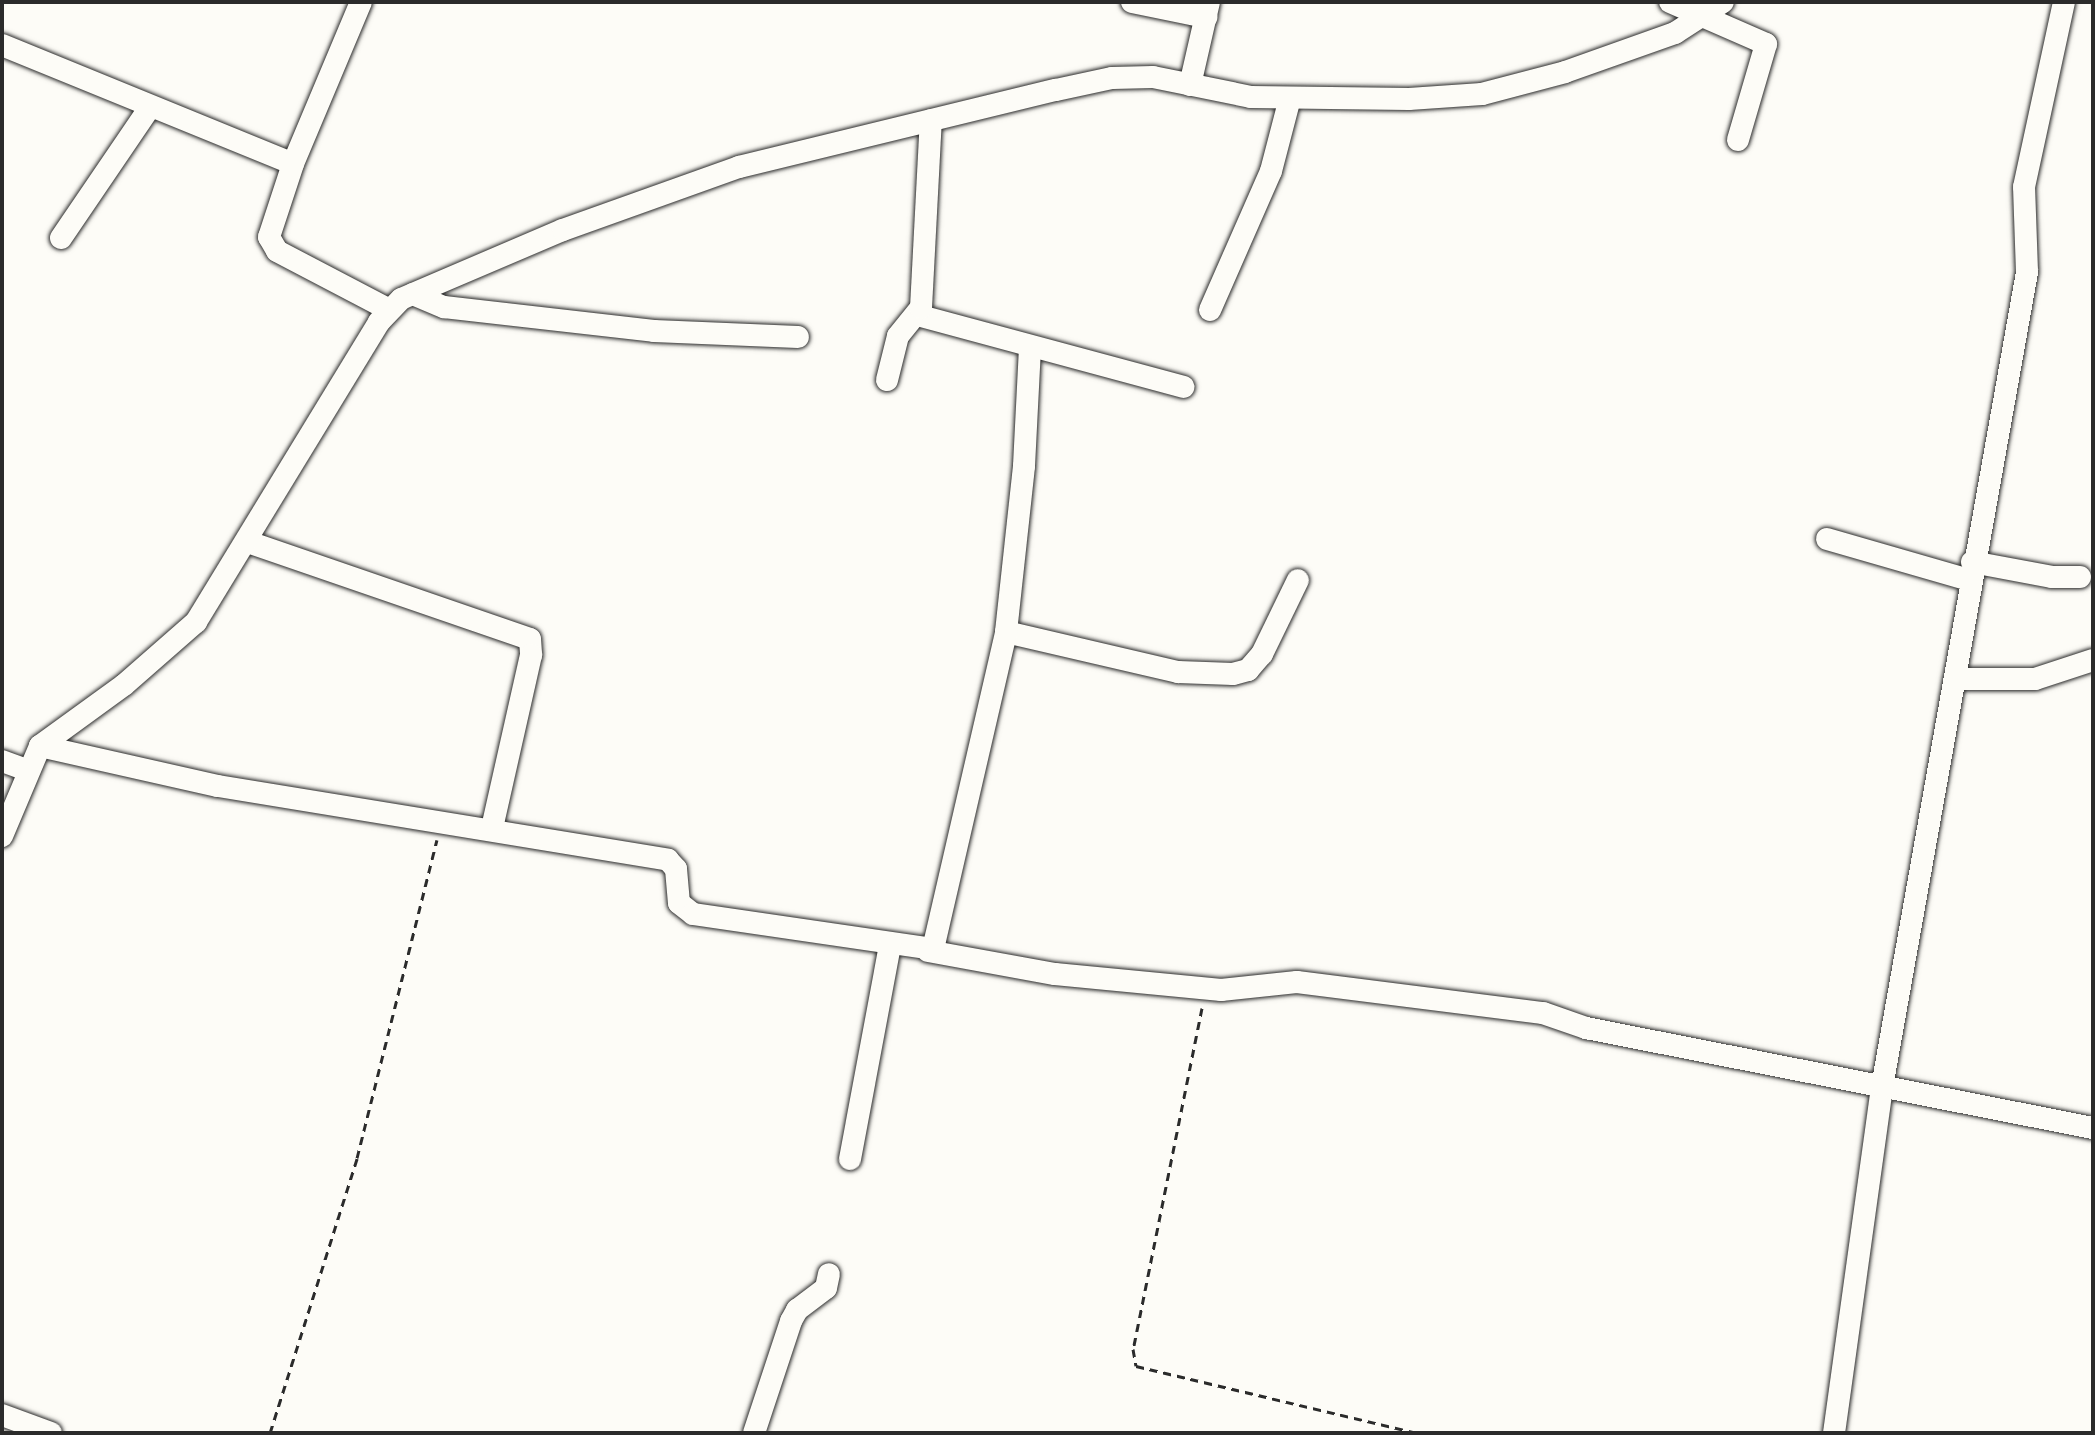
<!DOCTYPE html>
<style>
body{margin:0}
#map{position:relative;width:2095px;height:1435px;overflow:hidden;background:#fdfcf7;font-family:Kalam,sans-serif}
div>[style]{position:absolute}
.path>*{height:3px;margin-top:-1.5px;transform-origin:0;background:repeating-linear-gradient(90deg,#2b2b2b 0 8px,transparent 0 14px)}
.roads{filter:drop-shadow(0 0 2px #2b2b2b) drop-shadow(0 0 2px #2b2b2b)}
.minor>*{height:22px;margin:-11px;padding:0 11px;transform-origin:11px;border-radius:11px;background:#fdfcf7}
span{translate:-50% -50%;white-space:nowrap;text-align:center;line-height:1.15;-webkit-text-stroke:6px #fdfcf7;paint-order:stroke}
.frame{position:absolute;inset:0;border:4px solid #2b2b2b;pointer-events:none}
</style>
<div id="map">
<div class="path">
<div style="left:1202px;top:1008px;width:348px;rotate:101.4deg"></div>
<div style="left:1133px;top:1349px;width:17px;rotate:80deg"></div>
<div style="left:1136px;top:1366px;width:290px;rotate:13.4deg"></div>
<div style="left:270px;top:1433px;width:288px;rotate:-72.4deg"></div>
<div style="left:357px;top:1158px;width:328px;rotate:-75.9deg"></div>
</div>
<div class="roads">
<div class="minor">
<div style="left:361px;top:2px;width:176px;rotate:112.8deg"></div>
<div style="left:293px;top:164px;width:77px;rotate:108.2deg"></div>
<div style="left:269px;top:237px;width:16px;rotate:60deg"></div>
<div style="left:277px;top:251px;width:125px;rotate:27.6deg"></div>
<div style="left:1132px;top:2px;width:76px;rotate:11.5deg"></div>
<div style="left:1670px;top:2px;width:105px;rotate:23.6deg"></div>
<div style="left:1766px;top:44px;width:100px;rotate:106.3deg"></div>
<div style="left:2px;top:45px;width:314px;rotate:22.2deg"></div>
<div style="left:1190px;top:85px;width:85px;rotate:-77.1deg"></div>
<div style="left:61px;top:238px;width:158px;rotate:-55.8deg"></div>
<div style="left:413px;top:294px;width:34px;rotate:23deg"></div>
<div style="left:444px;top:307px;width:211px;rotate:6.5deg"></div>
<div style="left:654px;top:331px;width:144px;rotate:2.4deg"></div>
<div style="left:1210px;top:310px;width:152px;rotate:-66.3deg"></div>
<div style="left:1271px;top:171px;width:75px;rotate:-75.4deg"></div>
<div style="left:917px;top:315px;width:276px;rotate:15.1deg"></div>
<div style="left:887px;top:380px;width:45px;rotate:-76deg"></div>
<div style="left:898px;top:336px;width:36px;rotate:-51deg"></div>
<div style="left:921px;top:308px;width:188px;rotate:-87deg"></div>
<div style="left:1827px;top:539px;width:148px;rotate:16.1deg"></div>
<div style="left:248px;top:542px;width:298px;rotate:19deg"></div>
<div style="left:530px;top:639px;width:16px;rotate:86deg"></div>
<div style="left:531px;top:655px;width:177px;rotate:102.7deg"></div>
<div style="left:1972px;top:562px;width:81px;rotate:10.6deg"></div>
<div style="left:2052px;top:577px;width:28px"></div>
<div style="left:1006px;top:632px;width:177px;rotate:13.1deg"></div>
<div style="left:1178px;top:672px;width:55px;rotate:2.1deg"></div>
<div style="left:1233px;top:674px;width:16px;rotate:-15deg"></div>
<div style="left:1248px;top:670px;width:21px;rotate:-49deg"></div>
<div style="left:1262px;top:654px;width:82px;rotate:-64.1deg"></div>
<div style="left:1956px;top:679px;width:79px"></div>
<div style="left:2035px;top:679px;width:61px;rotate:-18.1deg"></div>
<div style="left:40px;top:746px;width:182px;rotate:12.7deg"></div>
<div style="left:218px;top:786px;width:456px;rotate:9.3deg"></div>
<div style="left:668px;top:860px;width:12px;rotate:48deg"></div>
<div style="left:676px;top:869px;width:34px;rotate:85deg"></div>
<div style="left:679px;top:903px;width:18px;rotate:38deg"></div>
<div style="left:693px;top:914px;width:243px;rotate:8.3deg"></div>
<div style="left:933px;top:949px;width:325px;rotate:-77deg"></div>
<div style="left:1006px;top:632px;width:167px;rotate:-83.8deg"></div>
<div style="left:1024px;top:466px;width:119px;rotate:-87.1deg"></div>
<div style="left:2px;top:761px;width:27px;rotate:20deg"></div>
<div style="left:2px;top:836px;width:98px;rotate:-67.1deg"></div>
<div style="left:40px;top:746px;width:104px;rotate:-36deg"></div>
<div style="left:124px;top:685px;width:96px;rotate:-41.2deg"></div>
<div style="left:196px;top:622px;width:351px;rotate:-58.6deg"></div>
<div style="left:379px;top:322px;width:32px;rotate:-46deg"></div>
<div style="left:401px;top:299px;width:176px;rotate:-23.1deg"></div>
<div style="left:563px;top:230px;width:187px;rotate:-19.7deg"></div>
<div style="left:739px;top:167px;width:326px;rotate:-13.7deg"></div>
<div style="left:1056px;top:90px;width:57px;rotate:-12.1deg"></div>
<div style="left:1112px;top:78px;width:41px;rotate:-1.4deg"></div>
<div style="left:1153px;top:77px;width:100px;rotate:11.5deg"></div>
<div style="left:1251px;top:97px;width:158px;rotate:0.7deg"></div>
<div style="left:1409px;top:99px;width:73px;rotate:-3.9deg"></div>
<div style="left:1482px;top:94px;width:86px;rotate:-14.8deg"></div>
<div style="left:1565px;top:72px;width:117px;rotate:-19.5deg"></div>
<div style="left:1675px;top:33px;width:57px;rotate:-32.9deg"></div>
<div style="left:928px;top:951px;width:129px;rotate:10.3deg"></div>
<div style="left:1055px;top:974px;width:167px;rotate:5.5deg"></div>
<div style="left:1221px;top:990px;width:76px;rotate:-6deg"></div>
<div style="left:1297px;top:982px;width:248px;rotate:7.2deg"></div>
<div style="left:1543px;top:1013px;width:46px;rotate:19.2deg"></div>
<div style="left:1586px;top:1028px;width:517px;rotate:11.16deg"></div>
<div style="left:850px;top:1159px;width:217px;rotate:-79.4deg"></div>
<div style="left:2px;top:1415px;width:52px;rotate:20.2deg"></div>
<div style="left:754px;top:1433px;width:118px;rotate:-71.7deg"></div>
<div style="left:791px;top:1321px;width:13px;rotate:-61deg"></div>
<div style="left:797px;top:1310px;width:36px;rotate:-37deg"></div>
<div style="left:826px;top:1288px;width:14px;rotate:-78deg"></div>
<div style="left:1834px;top:1433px;width:349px;rotate:-82.1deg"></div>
<div style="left:1882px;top:1087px;width:828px;rotate:-79.91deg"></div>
<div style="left:2027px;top:272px;width:85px;rotate:-92deg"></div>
<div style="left:2024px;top:187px;width:189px;rotate:-77.8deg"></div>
</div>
</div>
<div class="frame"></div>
</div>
